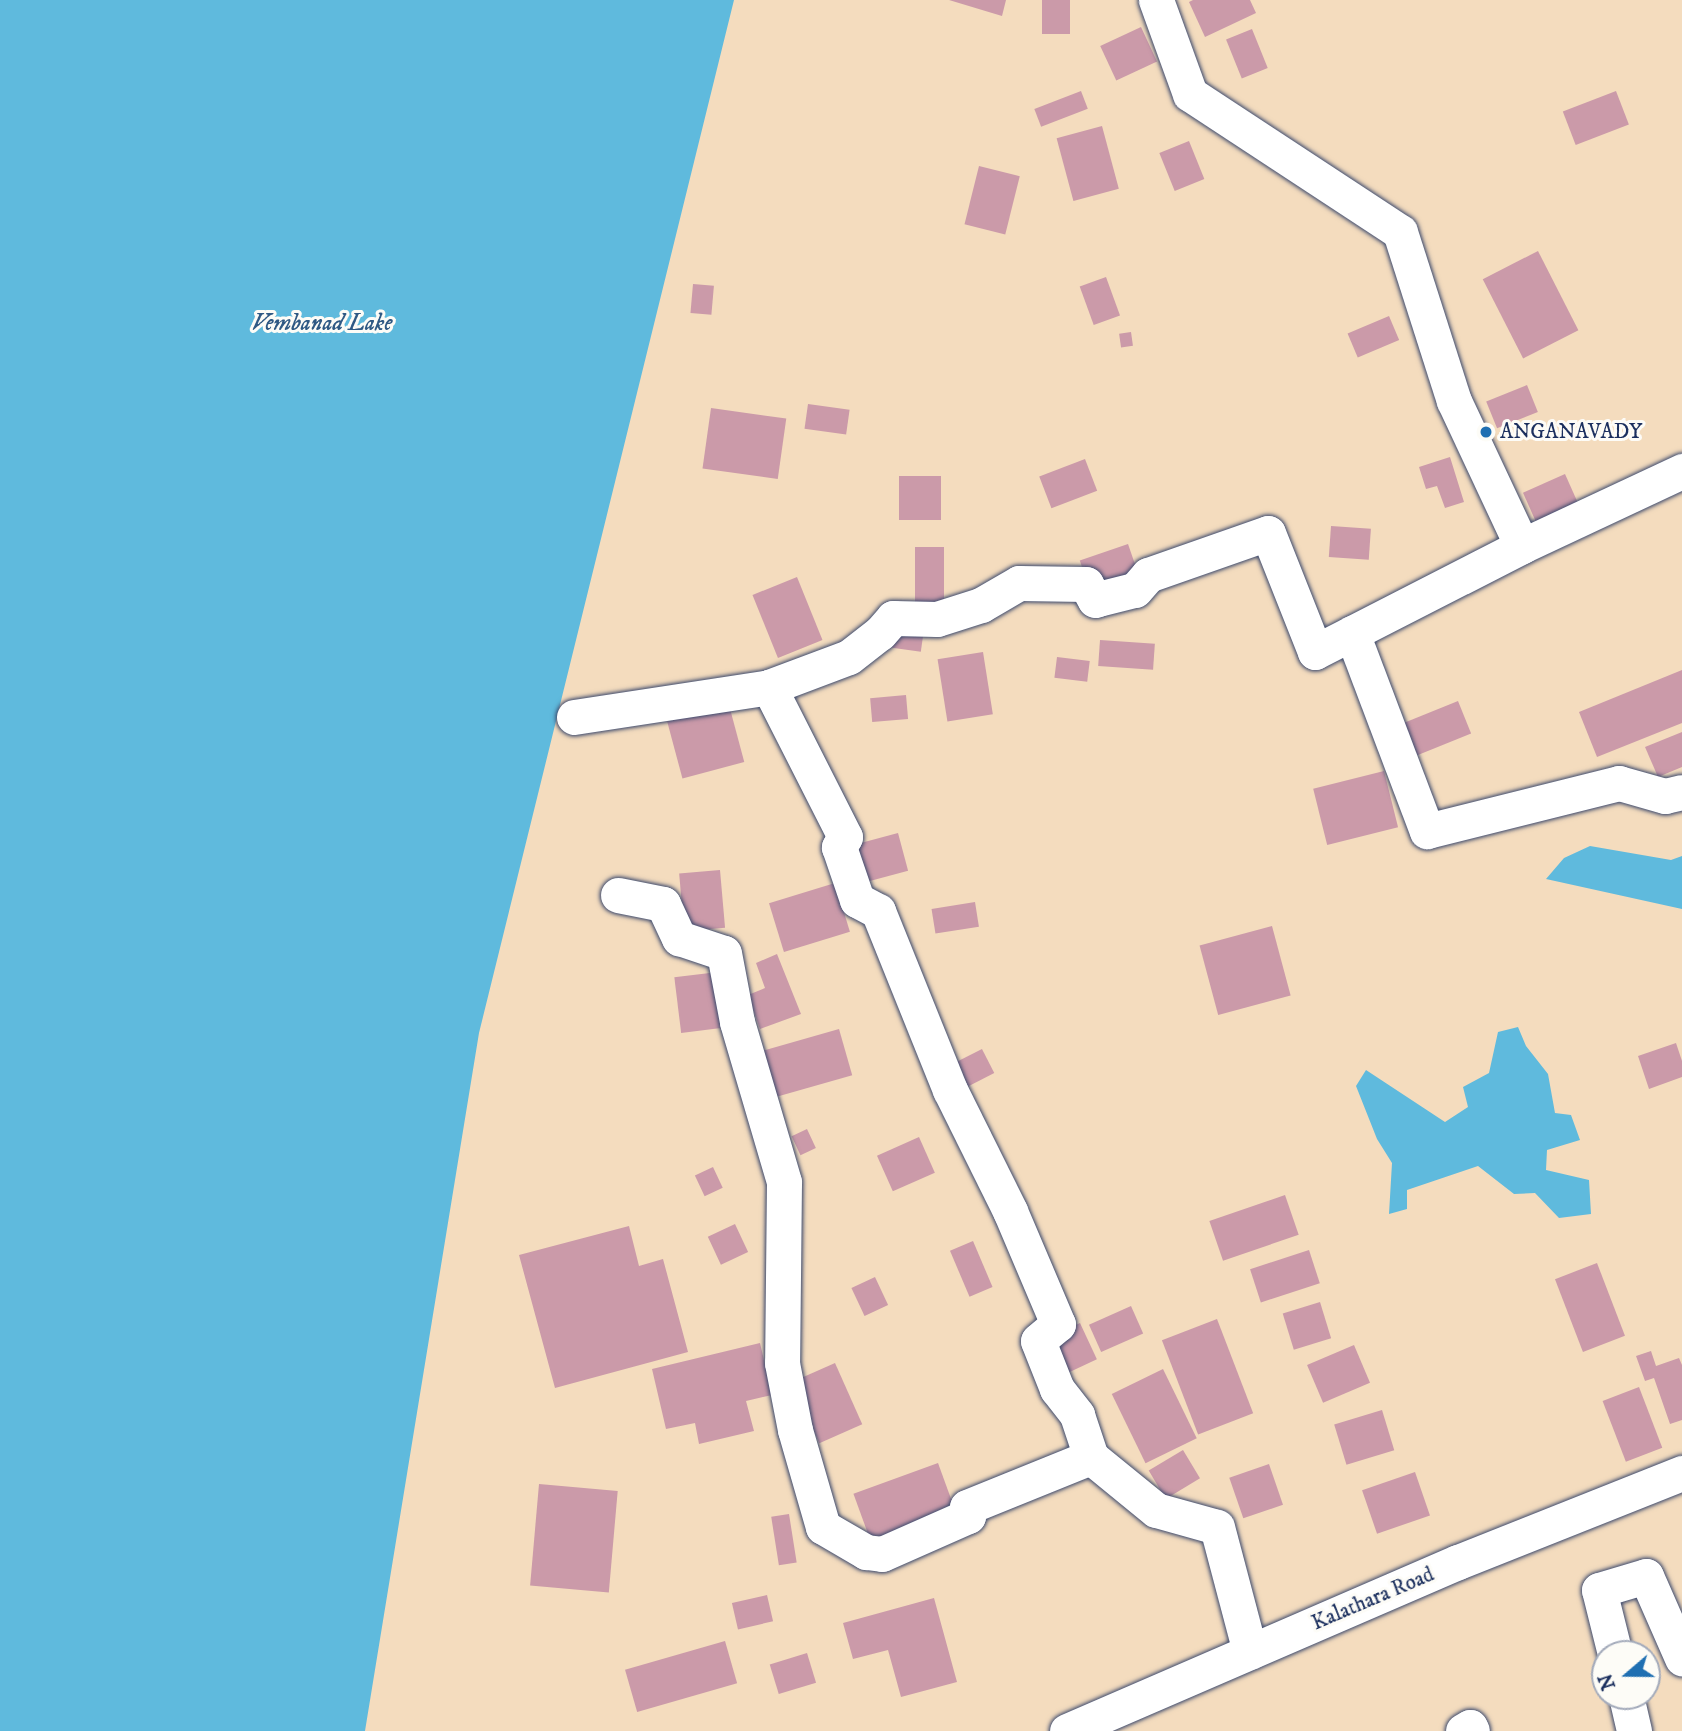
<!DOCTYPE html>
<style>
body{margin:0}
#map{position:relative;width:1682px;height:1731px;overflow:hidden;background:#f4dcbe;font-family:"IM FELL DW Pica",serif}
div>[style]{position:absolute}
.water>*{inset:0;background:#5fbadd}
.building>*{inset:0;background:#cb9aa9;transform-origin:0 0}
.roads{filter:drop-shadow(0 0 2px #3c496c) drop-shadow(0 0 2px #3c496c)}
.minor>*{height:35px;margin:-17.5px;padding:0 17.5px;transform-origin:17.5px;border-radius:17.5px;background:#fff}
.dots>*{width:19px;height:19px;translate:-50% -50%;box-sizing:border-box;border:4px solid #fdfcf7;border-radius:50%}
span{translate:-50% -50%;white-space:nowrap;text-align:center;line-height:1.15;-webkit-text-stroke:6px #fdfcf7;paint-order:stroke}
.poi-label{font-size:21px;color:#1b2f5e}
.left{translate:0 -50%;text-align:left}
.street-label{font-size:21px;color:#1b2f5e}
.water-label{font-size:23px;color:#2f5984;font-style:italic}
.north{position:absolute;left:1591px;top:1640px;width:70px;height:70px;box-sizing:border-box;background:#fdfcf7;border:2px solid #a3aaba;border-radius:50%;rotate:250deg;font-size:19px;font-weight:700;line-height:28px;text-align:center;color:#1b2f5e}
.north::after{content:'';display:block;margin:auto;width:24px;height:32px;background:#1f6fb2;clip-path:polygon(50% 0,100% 100%,50% 72%,0 100%)}
</style>
<div id="map">
<div class="water">
<div style="clip-path:polygon(0 0,734px 0,479px 1033px,365px 1731px,0 1731px)"></div>
<div style="clip-path:polygon(1590px 846px,1671px 860px,1682px 856px,1682px 909px,1546px 879px,1564px 858px)"></div>
<div style="clip-path:polygon(1518px 1027px,1526px 1046px,1548px 1074px,1555px 1113px,1571px 1115px,1580px 1140px,1547px 1150px,1546px 1170px,1589px 1180px,1591px 1214px,1559px 1218px,1535px 1193px,1514px 1194px,1478px 1166px,1407px 1190px,1407px 1209px,1389px 1214px,1392px 1163px,1377px 1139px,1356px 1086px,1366px 1070px,1445px 1122px,1468px 1107px,1463px 1087px,1489px 1073px,1498px 1032px)"></div>
</div>
<div class="building">
<div style="clip-path:polygon(949px 0,1006px 0,1002px 16px)"></div>
<div style="left:1042px;top:0;width:28px;height:34px"></div>
<div style="clip-path:polygon(1193px 0,1250px 0,1256px 13px,1205px 37px,1189px 2px)"></div>
<div style="left:1141px;top:27px;width:38px;height:45px;rotate:65deg"></div>
<div style="left:1252px;top:29px;width:42px;height:28px;rotate:68deg"></div>
<div style="left:1081px;top:91px;width:19px;height:50px;rotate:69deg"></div>
<div style="left:1616px;top:91px;width:36px;height:57px;rotate:69deg"></div>
<div style="left:1102px;top:126px;width:65px;height:47px;rotate:75deg"></div>
<div style="left:1189px;top:141px;width:41px;height:32px;rotate:68deg"></div>
<div style="left:979px;top:166px;width:42px;height:60px;rotate:14deg"></div>
<div style="left:1538px;top:251px;width:89px;height:62px;rotate:63deg"></div>
<div style="left:1106px;top:277px;width:41px;height:28px;rotate:70deg"></div>
<div style="left:693px;top:284px;width:21px;height:29px;rotate:5deg"></div>
<div style="left:1389px;top:316px;width:26px;height:45px;rotate:67deg"></div>
<div style="left:1131px;top:332px;width:14px;height:12px;rotate:82deg"></div>
<div style="left:1527px;top:385px;width:29px;height:44px;rotate:68deg"></div>
<div style="left:808px;top:404px;width:42px;height:25px;rotate:8deg"></div>
<div style="left:711px;top:408px;width:76px;height:61px;rotate:8deg"></div>
<div style="clip-path:polygon(1450px 457px,1464px 502px,1445px 508px,1437px 486px,1426px 489px,1419px 467px)"></div>
<div style="left:1085px;top:459px;width:34px;height:49px;rotate:69deg"></div>
<div style="left:1565px;top:474px;width:37px;height:46px;rotate:66deg"></div>
<div style="left:899px;top:476px;width:42px;height:44px"></div>
<div style="left:1331px;top:526px;width:40px;height:31px;rotate:4deg"></div>
<div style="left:1128px;top:544px;width:36px;height:51px;rotate:71deg"></div>
<div style="left:915px;top:547px;width:29px;height:57px"></div>
<div style="left:797px;top:577px;width:68px;height:48px;rotate:68deg"></div>
<div style="left:896px;top:620px;width:29px;height:28px;rotate:8deg"></div>
<div style="left:1100px;top:640px;width:55px;height:26px;rotate:4deg"></div>
<div style="left:983px;top:652px;width:63px;height:46px;rotate:81deg"></div>
<div style="left:1057px;top:657px;width:33px;height:21px;rotate:7deg"></div>
<div style="clip-path:polygon(1682px 670px,1682px 723px,1597px 757px,1579px 712px)"></div>
<div style="left:906px;top:695px;width:24px;height:36px;rotate:85deg"></div>
<div style="left:1458px;top:701px;width:35px;height:58px;rotate:68deg"></div>
<div style="left:729px;top:705px;width:59px;height:64px;rotate:75deg"></div>
<div style="clip-path:polygon(1682px 732px,1682px 767px,1658px 777px,1645px 747px)"></div>
<div style="left:1384px;top:771px;width:58px;height:73px;rotate:76deg"></div>
<div style="left:898px;top:833px;width:39px;height:55px;rotate:75deg"></div>
<div style="left:720px;top:870px;width:58px;height:41px;rotate:85deg"></div>
<div style="left:835px;top:883px;width:51px;height:69px;rotate:73deg"></div>
<div style="left:975px;top:902px;width:25px;height:44px;rotate:81deg"></div>
<div style="left:1272px;top:926px;width:72px;height:75px;rotate:75deg"></div>
<div style="clip-path:polygon(777px 954px,801px 1014px,760px 1029px,748px 995px,765px 988px,756px 963px)"></div>
<div style="left:718px;top:972px;width:56px;height:44px;rotate:83deg"></div>
<div style="left:839px;top:1029px;width:48px;height:85px;rotate:74deg"></div>
<div style="clip-path:polygon(1676px 1043px,1682px 1061px,1682px 1077px,1649px 1089px,1638px 1056px)"></div>
<div style="left:982px;top:1049px;width:27px;height:41px;rotate:63deg"></div>
<div style="left:807px;top:1129px;width:21px;height:17px;rotate:65deg"></div>
<div style="left:919px;top:1137px;width:39px;height:46px;rotate:66deg"></div>
<div style="left:713px;top:1167px;width:23px;height:20px;rotate:65deg"></div>
<div style="left:1285px;top:1195px;width:42px;height:80px;rotate:71deg"></div>
<div style="left:735px;top:1224px;width:31px;height:30px;rotate:65deg"></div>
<div style="clip-path:polygon(629px 1226px,639px 1266px,663px 1259px,688px 1352px,555px 1388px,519px 1255px)"></div>
<div style="left:973px;top:1241px;width:50px;height:25px;rotate:67deg"></div>
<div style="left:1309px;top:1250px;width:35px;height:62px;rotate:72deg"></div>
<div style="left:1597px;top:1263px;width:78px;height:45px;rotate:69deg"></div>
<div style="left:875px;top:1277px;width:31px;height:26px;rotate:65deg"></div>
<div style="left:1320px;top:1302px;width:38px;height:39px;rotate:73deg"></div>
<div style="left:1131px;top:1306px;width:30px;height:46px;rotate:66deg"></div>
<div style="left:1217px;top:1319px;width:101px;height:59px;rotate:69deg"></div>
<div style="left:1080px;top:1323px;width:40px;height:43px;rotate:65deg"></div>
<div style="clip-path:polygon(760px 1343px,772px 1395px,746px 1401px,754px 1431px,699px 1444px,695px 1423px,666px 1429px,652px 1369px)"></div>
<div style="left:1354px;top:1345px;width:41px;height:51px;rotate:67deg"></div>
<div style="clip-path:polygon(1651px 1351px,1656px 1366px,1679px 1358px,1682px 1365px,1682px 1420px,1670px 1424px,1654px 1378px,1645px 1381px,1636px 1356px)"></div>
<div style="left:835px;top:1363px;width:67px;height:47px;rotate:66deg"></div>
<div style="left:1163px;top:1369px;width:77px;height:57px;rotate:64deg"></div>
<div style="left:1639px;top:1387px;width:65px;height:39px;rotate:69deg"></div>
<div style="left:1382px;top:1410px;width:42px;height:50px;rotate:73deg"></div>
<div style="left:1183px;top:1450px;width:33px;height:40px;rotate:59deg"></div>
<div style="left:938px;top:1463px;width:59px;height:90px;rotate:70deg"></div>
<div style="left:1269px;top:1464px;width:43px;height:42px;rotate:71deg"></div>
<div style="left:1415px;top:1472px;width:46px;height:56px;rotate:71deg"></div>
<div style="left:539px;top:1484px;width:79px;height:102px;rotate:5deg"></div>
<div style="left:789px;top:1514px;width:49px;height:18px;rotate:81deg"></div>
<div style="left:767px;top:1595px;width:27px;height:36px;rotate:77deg"></div>
<div style="clip-path:polygon(934px 1598px,957px 1682px,901px 1697px,888px 1650px,853px 1659px,843px 1623px)"></div>
<div style="left:725px;top:1641px;width:44px;height:104px;rotate:74deg"></div>
<div style="left:807px;top:1653px;width:31px;height:39px;rotate:73deg"></div>
</div>
<div class="roads">
<div class="minor">
<div style="left:1156px;top:0;width:100px;rotate:70.1deg"></div>
<div style="left:1190px;top:94px;width:251px;rotate:33.3deg"></div>
<div style="left:1400px;top:232px;width:177px;rotate:72.3deg"></div>
<div style="left:1454px;top:401px;width:160px;rotate:64.9deg"></div>
<div style="left:1352px;top:633px;width:212px;rotate:69.3deg"></div>
<div style="left:1427px;top:831px;width:198px;rotate:-14deg"></div>
<div style="left:1619px;top:783px;width:48px;rotate:15.8deg"></div>
<div style="left:1665px;top:796px;width:17px;rotate:-13deg"></div>
<div style="left:769px;top:687px;width:168px;rotate:63.1deg"></div>
<div style="left:845px;top:837px;width:12px;rotate:121deg"></div>
<div style="left:839px;top:847px;width:56px;rotate:71.2deg"></div>
<div style="left:857px;top:900px;width:24px;rotate:28deg"></div>
<div style="left:878px;top:911px;width:193px;rotate:68.1deg"></div>
<div style="left:950px;top:1090px;width:135px;rotate:63.6deg"></div>
<div style="left:1010px;top:1211px;width:123px;rotate:67deg"></div>
<div style="left:1058px;top:1324px;width:26px;rotate:140deg"></div>
<div style="left:1038px;top:1341px;width:52px;rotate:68.4deg"></div>
<div style="left:1057px;top:1389px;width:33px;rotate:52deg"></div>
<div style="left:1077px;top:1415px;width:44px;rotate:71.6deg"></div>
<div style="left:1091px;top:1457px;width:84px;rotate:39.2deg"></div>
<div style="left:1156px;top:1510px;width:63px;rotate:15.6deg"></div>
<div style="left:1217px;top:1527px;width:129px;rotate:75.2deg"></div>
<div style="left:574px;top:717px;width:197px;rotate:-8.7deg"></div>
<div style="left:769px;top:687px;width:85px;rotate:-20.6deg"></div>
<div style="left:849px;top:657px;width:39px;rotate:-38deg"></div>
<div style="left:880px;top:633px;width:20px;rotate:-49deg"></div>
<div style="left:893px;top:618px;width:44px;rotate:1.3deg"></div>
<div style="left:937px;top:619px;width:46px;rotate:-17.7deg"></div>
<div style="left:981px;top:605px;width:44px;rotate:-30.1deg"></div>
<div style="left:1019px;top:583px;width:67px;rotate:0.9deg"></div>
<div style="left:1086px;top:584px;width:18px;rotate:61deg"></div>
<div style="left:1095px;top:600px;width:3px;rotate:-18deg"></div>
<div style="left:1098px;top:599px;width:38px;rotate:-14deg"></div>
<div style="left:1135px;top:590px;width:20px;rotate:-49deg"></div>
<div style="left:1148px;top:575px;width:127px;rotate:-19.3deg"></div>
<div style="left:1268px;top:533px;width:128px;rotate:68.4deg"></div>
<div style="left:1315px;top:652px;width:233px;rotate:-27.1deg"></div>
<div style="left:1522px;top:546px;width:177px;rotate:-25.1deg"></div>
<div style="left:618px;top:895px;width:46px;rotate:11.3deg"></div>
<div style="left:663px;top:904px;width:38px;rotate:65deg"></div>
<div style="left:679px;top:938px;width:47px;rotate:18.4deg"></div>
<div style="left:724px;top:953px;width:70px;rotate:79.3deg"></div>
<div style="left:737px;top:1022px;width:167px;rotate:73.6deg"></div>
<div style="left:784px;top:1182px;width:181px;rotate:90.6deg"></div>
<div style="left:782px;top:1363px;width:68px;rotate:79deg"></div>
<div style="left:795px;top:1430px;width:101px;rotate:73.9deg"></div>
<div style="left:823px;top:1527px;width:50px;rotate:30.2deg"></div>
<div style="left:866px;top:1552px;width:16px;rotate:7deg"></div>
<div style="left:882px;top:1554px;width:94px;rotate:-23.8deg"></div>
<div style="left:968px;top:1516px;width:9px;rotate:-96deg"></div>
<div style="left:967px;top:1507px;width:134px;rotate:-22deg"></div>
<div style="left:1615px;top:1654px;width:66px;rotate:-104deg"></div>
<div style="left:1599px;top:1590px;width:49px;rotate:-16.6deg"></div>
<div style="left:1646px;top:1576px;width:90px;rotate:66.3deg"></div>
<div style="left:1626px;top:1696px;width:36px;rotate:77deg"></div>
<div style="left:1067px;top:1731px;width:426px;rotate:-23.4deg"></div>
<div style="left:1458px;top:1562px;width:241px;rotate:-21.7deg"></div>
<div style="left:1463px;top:1731px;width:8px;rotate:-30deg"></div>
<div style="left:1470px;top:1727px;width:4px;rotate:63deg"></div>
</div>
</div>
<div class="dots">
<div style="left:1486px;top:432px;background:#1f6fb2"></div>
</div>
<div class="poi-label">
<span class="left" style="left:1500px;top:432px">ANGANAVADY</span>
</div>
<div class="street-label">
<span style="left:1373px;top:1599px;rotate:-23deg">Kalathara Road</span>
</div>
<div class="water-label">
<span style="left:322px;top:324px">Vembanad Lake</span>
</div>
<div class="north">N</div>
</div>
